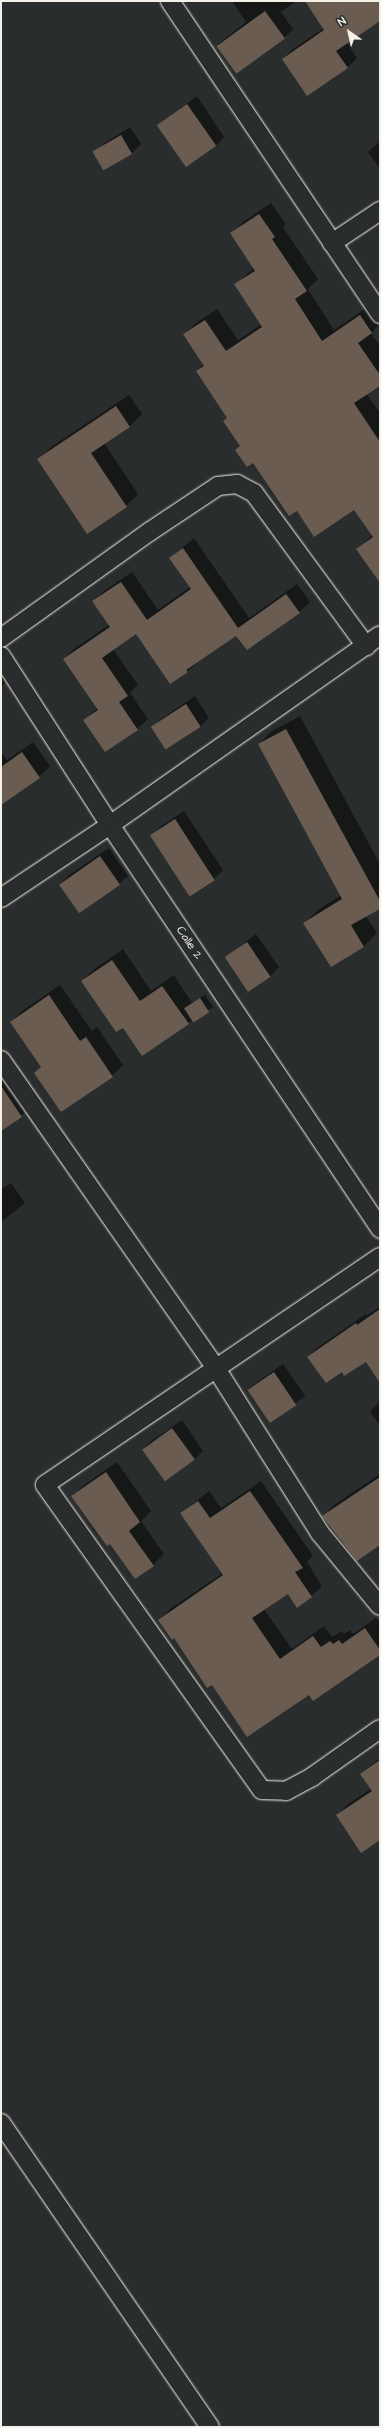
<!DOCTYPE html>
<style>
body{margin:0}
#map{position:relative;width:381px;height:2428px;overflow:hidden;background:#2a2d2e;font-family:"Architects Daughter",sans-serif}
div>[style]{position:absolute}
.shadow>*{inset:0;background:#0007;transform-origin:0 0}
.building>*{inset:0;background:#6a5c51;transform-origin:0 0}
.roads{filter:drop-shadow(0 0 1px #f4f1e8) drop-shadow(0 0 1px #f4f1e8)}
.minor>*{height:18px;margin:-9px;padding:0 9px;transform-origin:9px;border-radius:9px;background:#2a2d2e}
span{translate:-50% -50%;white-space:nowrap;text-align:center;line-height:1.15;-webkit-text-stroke:3px #2a2d2e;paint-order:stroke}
.street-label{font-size:12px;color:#f4f1e8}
.frame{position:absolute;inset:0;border:2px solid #f4f1e8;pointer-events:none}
.north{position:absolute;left:329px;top:12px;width:40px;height:40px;-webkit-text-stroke:3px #2a2d2e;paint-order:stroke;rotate:326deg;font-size:11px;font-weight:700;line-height:16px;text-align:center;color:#f4f1e8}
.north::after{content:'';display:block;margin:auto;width:14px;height:18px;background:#f4f1e8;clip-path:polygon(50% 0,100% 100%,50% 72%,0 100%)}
</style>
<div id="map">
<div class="shadow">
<div style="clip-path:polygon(232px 1px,297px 1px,281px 12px,293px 29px,284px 38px,217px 45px,246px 22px)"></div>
<div style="clip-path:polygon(306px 1px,380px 1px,380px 20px,347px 43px,357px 58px,347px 68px,283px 59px,293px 49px,324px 28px)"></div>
<div style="clip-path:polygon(197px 96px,224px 137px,216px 146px,158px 125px)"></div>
<div style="clip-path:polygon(130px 127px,141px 144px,132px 153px,105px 170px,95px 153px,103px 144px)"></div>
<div style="clip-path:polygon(380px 141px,380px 169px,368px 152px)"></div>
<div style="clip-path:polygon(271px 203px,286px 224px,283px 227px,318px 279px,308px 289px,334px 330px,372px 304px,380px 317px,380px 324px,371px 333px,380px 346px,380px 385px,366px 393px,380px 413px,380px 570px,358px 549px,372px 535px,354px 508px,297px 509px,254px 461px,224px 421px,228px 417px,197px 371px,204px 364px,184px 334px,196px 323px,217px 309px,238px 340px,262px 324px,236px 284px,254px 268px,231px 234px,243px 222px)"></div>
<div style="clip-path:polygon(129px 395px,142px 414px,130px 426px,104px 443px,138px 494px,126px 506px,39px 459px,51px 447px)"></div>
<div style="clip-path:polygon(194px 538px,249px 618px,297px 584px,310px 602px,299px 612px,236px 634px,198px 661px,187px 672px,137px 633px,113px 649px,138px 685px,130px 693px,148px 719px,137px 729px,84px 720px,98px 708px,64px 659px,75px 648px,109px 625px,93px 601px,104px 591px,132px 572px,158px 610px,190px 587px,170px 558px)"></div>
<div style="clip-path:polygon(1px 674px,6px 682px,1px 687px)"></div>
<div style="clip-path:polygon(195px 696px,209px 718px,201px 726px,152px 728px,161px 719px)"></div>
<div style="clip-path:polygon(300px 716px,380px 864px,380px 908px,366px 916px,377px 933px,364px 946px,331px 966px,304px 923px,318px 910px,341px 895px,259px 744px,272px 731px)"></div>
<div style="clip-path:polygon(33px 742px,50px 766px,39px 777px,1px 803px,1px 752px,7px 760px)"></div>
<div style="clip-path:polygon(184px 811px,223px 870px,214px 879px,152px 836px,160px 827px)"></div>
<div style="clip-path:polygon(109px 848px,128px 876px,119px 884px,60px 884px,69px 875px)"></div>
<div style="clip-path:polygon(256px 934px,279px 967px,270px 976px,226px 957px)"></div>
<div style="clip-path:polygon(123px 949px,151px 991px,174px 975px,192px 1003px,205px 995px,213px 1007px,188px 1023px,123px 1026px,82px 981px,93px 970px)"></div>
<div style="clip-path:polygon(60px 985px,92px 1031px,97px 1027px,123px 1065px,112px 1076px,35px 1073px,42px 1066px,11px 1022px,22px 1011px)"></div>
<div style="clip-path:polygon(1px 1071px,32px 1105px,21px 1116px,1px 1129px)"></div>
<div style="clip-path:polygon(11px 1183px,25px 1203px,1px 1222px,1px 1189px)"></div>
<div style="clip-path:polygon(380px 1307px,380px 1361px,366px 1360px,342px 1371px,308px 1357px,318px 1347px,366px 1314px,367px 1315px)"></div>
<div style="left:283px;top:1364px;width:39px;height:43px;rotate:55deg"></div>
<div style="clip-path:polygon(380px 1402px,380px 1426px,370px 1411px)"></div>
<div style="clip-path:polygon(182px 1420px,203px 1451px,194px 1460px,142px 1450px,151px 1441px)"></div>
<div style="clip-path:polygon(117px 1462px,151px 1511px,141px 1521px,164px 1554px,153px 1565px,110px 1542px,72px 1496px,84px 1485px)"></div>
<div style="clip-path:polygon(380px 1474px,380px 1544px,323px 1517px,334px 1505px)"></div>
<div style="clip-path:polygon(261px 1481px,313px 1556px,307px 1562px,322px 1586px,311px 1596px,288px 1593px,264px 1609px,292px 1649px,324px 1626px,332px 1637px,342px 1631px,344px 1634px,350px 1630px,353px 1634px,376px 1618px,380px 1623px,380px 1654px,309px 1693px,212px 1684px,159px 1620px,170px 1609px,223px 1573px,181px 1513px,209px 1491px,221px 1508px)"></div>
<div style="clip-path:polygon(380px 1758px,380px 1839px,337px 1815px,348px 1804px,371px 1789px,361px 1774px)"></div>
</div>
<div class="building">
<div style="clip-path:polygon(305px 1px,380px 1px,380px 21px,336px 51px,348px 68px,307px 96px,282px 59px,324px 30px)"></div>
<div style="left:265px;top:11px;width:34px;height:60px;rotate:54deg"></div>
<div style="left:187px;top:104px;width:51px;height:37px;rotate:55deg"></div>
<div style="left:121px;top:135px;width:22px;height:33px;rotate:60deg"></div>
<div style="clip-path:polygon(259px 214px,275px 237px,272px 239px,307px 291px,295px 299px,322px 341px,360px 315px,372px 333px,358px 343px,380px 375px,380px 386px,354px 403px,380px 442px,380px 583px,356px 549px,373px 537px,354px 510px,314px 537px,297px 511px,289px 516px,253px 463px,247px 467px,235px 450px,240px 446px,223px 421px,227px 418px,196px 371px,204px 366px,183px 334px,205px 320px,226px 351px,262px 327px,234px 284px,255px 271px,230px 233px)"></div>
<div style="clip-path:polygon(116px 406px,130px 427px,91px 453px,127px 507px,87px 534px,37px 459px)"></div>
<div style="clip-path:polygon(183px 548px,238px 628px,286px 594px,300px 613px,247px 650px,236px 636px,186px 670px,188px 672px,170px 684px,136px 634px,102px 658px,128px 696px,119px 702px,138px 730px,105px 752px,83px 720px,98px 710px,63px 659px,110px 627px,92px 601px,121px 582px,147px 620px,191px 589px,169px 558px)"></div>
<div style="left:186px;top:704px;width:27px;height:42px;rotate:57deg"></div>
<div style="clip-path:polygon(286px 729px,380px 901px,380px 909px,351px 925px,364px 947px,331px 967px,303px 923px,342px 899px,258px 744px)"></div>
<div style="clip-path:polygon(22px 752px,40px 778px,1px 805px,1px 767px)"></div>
<div style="left:175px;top:819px;width:73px;height:30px;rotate:57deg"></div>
<div style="left:100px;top:856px;width:35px;height:50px;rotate:55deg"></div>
<div style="left:247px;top:942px;width:42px;height:27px;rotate:56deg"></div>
<div style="clip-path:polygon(112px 960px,140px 1001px,162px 986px,189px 1024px,142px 1056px,123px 1028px,116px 1032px,81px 981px)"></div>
<div style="clip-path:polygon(49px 995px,80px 1041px,86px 1037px,113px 1077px,61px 1112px,34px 1073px,41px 1067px,10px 1022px)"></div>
<div style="left:200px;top:998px;width:17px;height:19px;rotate:57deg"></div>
<div style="clip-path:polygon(1px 1086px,22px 1117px,1px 1131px)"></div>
<div style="clip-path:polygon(380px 1309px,380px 1383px,366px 1362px,344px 1376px,342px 1372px,326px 1383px,307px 1357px,356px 1323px,357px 1325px)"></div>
<div style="left:274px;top:1372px;width:40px;height:32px;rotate:56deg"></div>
<div style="left:172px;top:1428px;width:39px;height:37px;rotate:54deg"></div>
<div style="clip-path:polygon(106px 1472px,140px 1522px,129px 1531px,154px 1566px,135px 1579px,110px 1544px,107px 1546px,71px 1496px)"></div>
<div style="clip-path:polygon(380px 1477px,380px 1545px,357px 1561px,322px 1516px)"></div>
<div style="clip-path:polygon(250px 1491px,303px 1568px,295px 1572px,312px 1597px,297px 1608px,288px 1594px,252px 1618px,280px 1659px,313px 1636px,321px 1647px,330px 1641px,333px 1644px,339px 1640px,342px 1644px,365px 1628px,380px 1650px,380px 1655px,313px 1701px,309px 1695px,247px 1737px,212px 1685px,207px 1688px,174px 1638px,172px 1640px,158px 1620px,223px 1575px,180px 1513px,198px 1501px,210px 1518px)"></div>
<div style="clip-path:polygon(380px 1760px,380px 1840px,361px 1853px,336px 1815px,372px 1791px,360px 1774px)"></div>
</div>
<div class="roads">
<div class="minor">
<div style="left:170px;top:1px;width:377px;rotate:56.1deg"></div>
<div style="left:332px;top:243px;width:58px;rotate:-33.7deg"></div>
<div style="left:1px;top:638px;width:182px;rotate:-35.6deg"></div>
<div style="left:149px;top:532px;width:83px;rotate:-33.7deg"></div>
<div style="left:218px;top:486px;width:19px;rotate:-6deg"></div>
<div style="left:237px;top:484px;width:19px;rotate:28deg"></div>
<div style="left:254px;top:493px;width:190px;rotate:53.8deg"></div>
<div style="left:1px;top:656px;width:201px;rotate:57.2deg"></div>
<div style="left:110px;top:825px;width:486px;rotate:56.2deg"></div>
<div style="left:1px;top:898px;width:131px;rotate:-33.8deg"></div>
<div style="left:110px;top:825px;width:330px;rotate:-35.1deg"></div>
<div style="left:1px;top:1060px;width:378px;rotate:55.1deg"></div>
<div style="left:217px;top:1370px;width:193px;rotate:57.7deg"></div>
<div style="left:320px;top:1533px;width:94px;rotate:50.6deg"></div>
<div style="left:380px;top:1257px;width:405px;rotate:145.8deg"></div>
<div style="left:45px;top:1485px;width:374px;rotate:54.6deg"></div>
<div style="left:262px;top:1790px;width:24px;rotate:2deg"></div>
<div style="left:286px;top:1791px;width:30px;rotate:-28deg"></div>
<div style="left:312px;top:1777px;width:83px;rotate:-35.2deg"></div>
<div style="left:1px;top:2123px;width:369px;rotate:55.5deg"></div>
</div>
</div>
<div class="street-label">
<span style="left:189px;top:943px;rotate:56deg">Calle 2</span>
</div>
<div class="frame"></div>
<div class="north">N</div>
</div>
